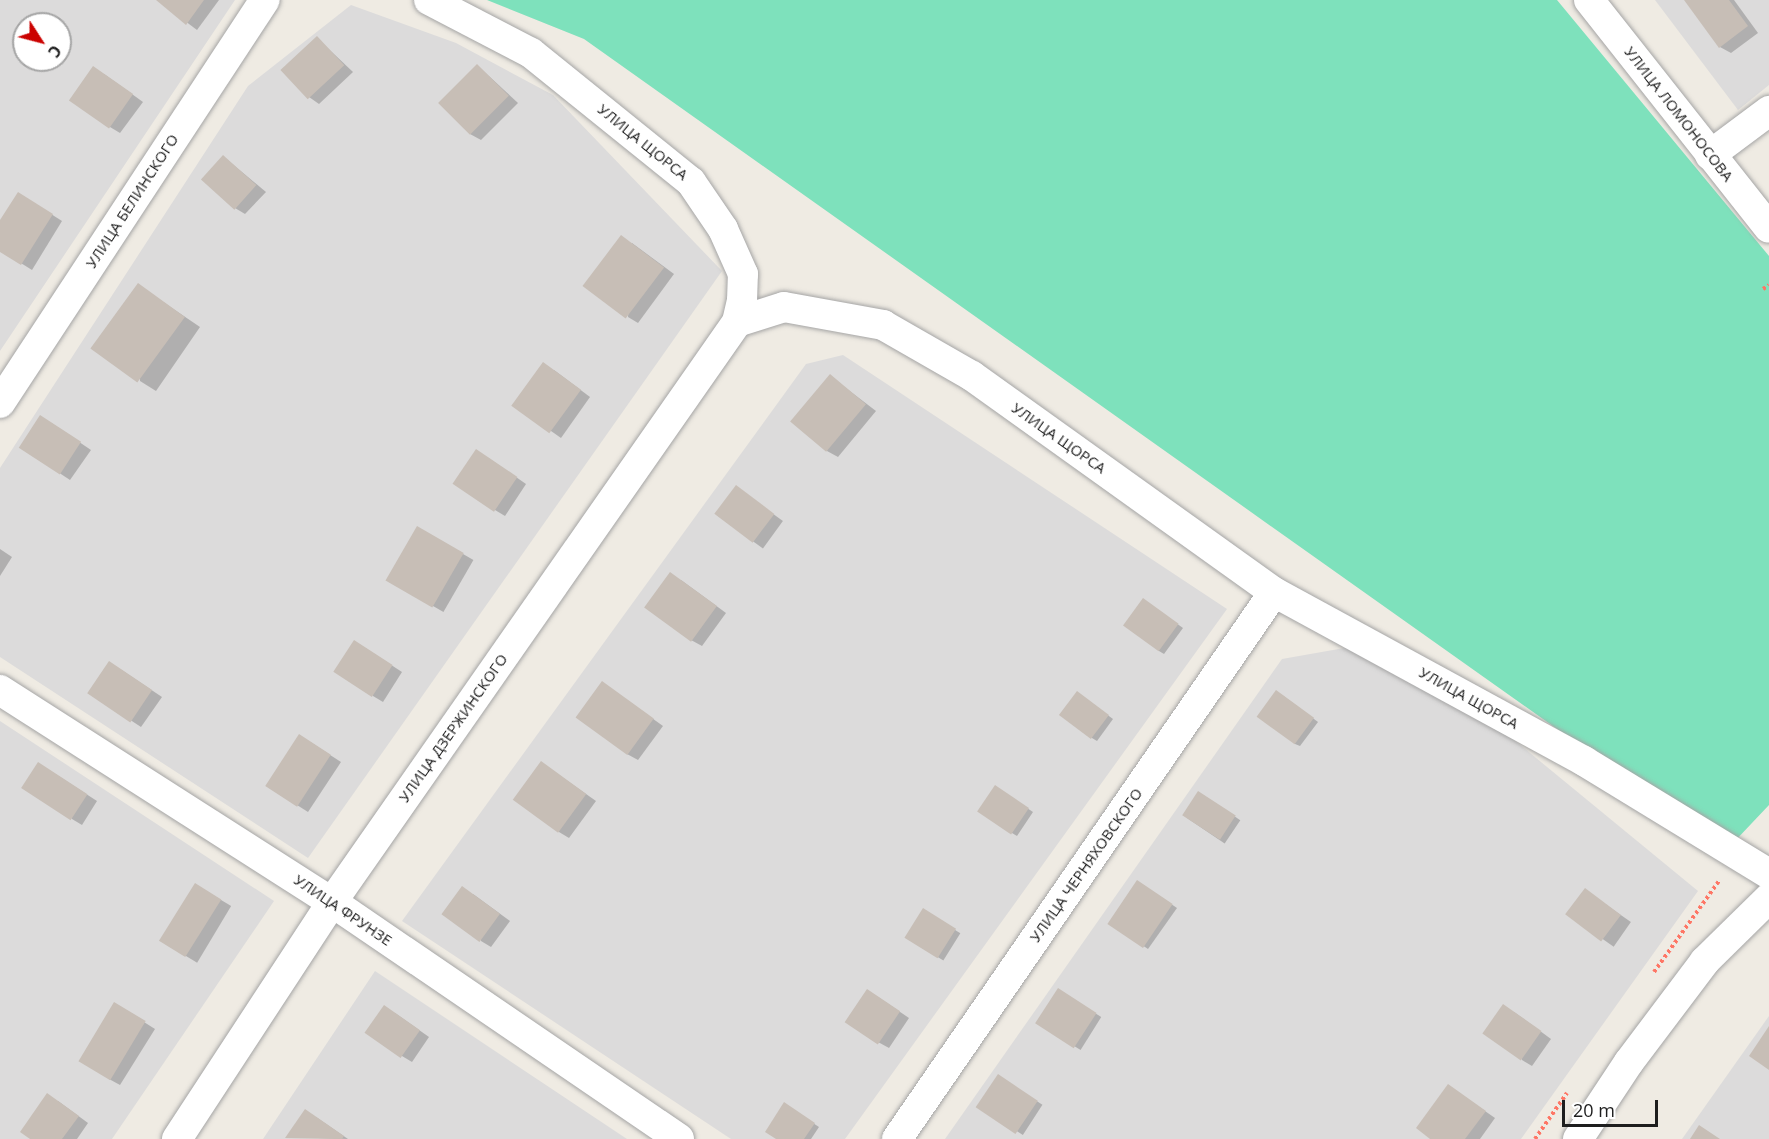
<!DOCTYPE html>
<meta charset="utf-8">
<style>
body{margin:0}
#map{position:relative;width:1769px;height:1139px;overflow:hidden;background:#efebe3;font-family:"Open Sans",sans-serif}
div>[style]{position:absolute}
.residential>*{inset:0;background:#dcdbdb}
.pitch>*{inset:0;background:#7ee1bc}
.shadow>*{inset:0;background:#0003;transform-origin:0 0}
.building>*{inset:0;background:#c7beb6;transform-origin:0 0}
.path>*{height:4px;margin-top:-2px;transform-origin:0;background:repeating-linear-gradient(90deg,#fe7665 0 3px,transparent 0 6px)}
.roads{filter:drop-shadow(0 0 2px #a5a5a5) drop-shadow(0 0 2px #a5a5a5)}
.minor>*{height:30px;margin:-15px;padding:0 15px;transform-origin:15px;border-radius:15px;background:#fff}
span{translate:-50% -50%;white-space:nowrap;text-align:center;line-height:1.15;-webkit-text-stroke:5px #fff;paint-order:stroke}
.street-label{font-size:15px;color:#1e1e1e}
.north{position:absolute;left:12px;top:12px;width:60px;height:60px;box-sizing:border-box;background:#fff;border:2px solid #a5a5a5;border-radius:50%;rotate:126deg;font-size:16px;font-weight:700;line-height:24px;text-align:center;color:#1e1e1e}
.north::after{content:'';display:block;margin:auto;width:21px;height:27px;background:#cb0200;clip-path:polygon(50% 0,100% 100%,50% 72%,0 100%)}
.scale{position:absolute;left:1562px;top:1100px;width:96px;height:27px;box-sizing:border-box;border:3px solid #1e1e1e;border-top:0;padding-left:8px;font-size:18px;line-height:21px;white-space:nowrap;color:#1e1e1e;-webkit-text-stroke:4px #fff;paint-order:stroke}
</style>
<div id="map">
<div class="residential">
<div style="clip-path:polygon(evenodd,0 0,235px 0,0 351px,0 0,24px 24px,60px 24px,60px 60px,24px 60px,24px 24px)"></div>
<div style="clip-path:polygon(1655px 0,1769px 0,1769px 85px,1738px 110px)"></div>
<div style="clip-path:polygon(351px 5px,456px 43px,553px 95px,722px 271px,308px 858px,0 657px,0 468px,248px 86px)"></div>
<div style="clip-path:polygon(843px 355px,1227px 609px,845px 1139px,731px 1139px,402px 921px,806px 364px)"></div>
<div style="clip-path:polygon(1350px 647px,1513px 739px,1698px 891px,1521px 1139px,945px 1139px,1282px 659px)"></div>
<div style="clip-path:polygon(0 721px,274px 901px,112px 1139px,0 1139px)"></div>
<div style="clip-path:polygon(375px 971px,627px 1139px,263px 1139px)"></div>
<div style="clip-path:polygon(1769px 1016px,1769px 1139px,1682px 1139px)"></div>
</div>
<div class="pitch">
<div style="clip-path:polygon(487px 0,1557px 0,1769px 256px,1769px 805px,1734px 842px,1691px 824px,584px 39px)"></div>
</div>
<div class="shadow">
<div style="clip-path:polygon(157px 0,219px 0,197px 30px)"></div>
<div style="clip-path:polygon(1686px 0,1734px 0,1758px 33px,1731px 53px,1720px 47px)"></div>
<div style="clip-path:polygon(317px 38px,353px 72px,319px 104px,309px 97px)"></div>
<div style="clip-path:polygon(477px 65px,518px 103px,481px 140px,470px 134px)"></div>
<div style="clip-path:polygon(104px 74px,143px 102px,120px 133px,110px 127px)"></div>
<div style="clip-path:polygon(224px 157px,266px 192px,245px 214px,235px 208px)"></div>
<div style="clip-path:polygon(29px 200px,62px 221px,32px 270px,0 250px,0 223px)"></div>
<div style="clip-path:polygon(632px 243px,674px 274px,638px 323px,628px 317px)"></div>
<div style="clip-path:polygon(138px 285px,200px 327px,156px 391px,140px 381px)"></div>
<div style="clip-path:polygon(554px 370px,590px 397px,561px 438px,514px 405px)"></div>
<div style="clip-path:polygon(830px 376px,876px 411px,838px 457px,827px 451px)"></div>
<div style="clip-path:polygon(51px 423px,91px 450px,70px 480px,20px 447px)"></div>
<div style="clip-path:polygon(487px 457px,526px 484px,505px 516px,495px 510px)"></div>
<div style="left:736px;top:487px;width:58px;height:34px;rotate:36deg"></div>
<div style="left:418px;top:528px;width:64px;height:60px;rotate:30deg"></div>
<div style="clip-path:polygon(0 549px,12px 557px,0 576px)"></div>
<div style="clip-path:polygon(681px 580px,726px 613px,702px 646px,691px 640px)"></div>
<div style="clip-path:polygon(1148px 603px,1183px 628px,1164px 654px,1159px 651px)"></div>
<div style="clip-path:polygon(365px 648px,402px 672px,383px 702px,373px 696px)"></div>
<div style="clip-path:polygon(120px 669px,162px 697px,141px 727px,89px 693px)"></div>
<div style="clip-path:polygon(603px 683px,663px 726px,638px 760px,627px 754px)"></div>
<div style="clip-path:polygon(1282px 695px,1318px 722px,1300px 746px,1295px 744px)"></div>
<div style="clip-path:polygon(1082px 696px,1113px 719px,1097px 741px,1092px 738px)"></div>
<div style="clip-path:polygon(310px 742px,341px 762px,308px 812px,267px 786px)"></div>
<div style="clip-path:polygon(542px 763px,596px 801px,569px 838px,559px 832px)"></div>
<div style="clip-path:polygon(49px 770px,97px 801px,82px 825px,72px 819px)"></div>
<div style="clip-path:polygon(995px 787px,1033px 812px,1017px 836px,1012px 833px)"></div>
<div style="left:1203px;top:795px;width:45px;height:28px;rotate:34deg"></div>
<div style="left:196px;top:885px;width:41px;height:66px;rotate:31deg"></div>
<div style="clip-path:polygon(1143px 885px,1177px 908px,1148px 949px,1109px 923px)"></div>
<div style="left:1585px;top:890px;width:56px;height:30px;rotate:35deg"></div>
<div style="clip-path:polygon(473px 894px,510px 921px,491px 947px,481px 941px)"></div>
<div style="left:923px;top:910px;width:44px;height:32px;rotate:32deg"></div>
<div style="left:1058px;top:990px;width:51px;height:39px;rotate:32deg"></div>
<div style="clip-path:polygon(878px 997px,909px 1018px,889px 1048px,878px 1042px)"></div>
<div style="clip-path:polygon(125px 1010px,155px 1029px,120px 1085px,109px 1079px)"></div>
<div style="clip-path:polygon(1514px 1012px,1551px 1039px,1532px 1066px,1522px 1060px)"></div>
<div style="clip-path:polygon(395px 1013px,429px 1037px,412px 1062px,402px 1056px)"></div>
<div style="left:998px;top:1076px;width:53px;height:36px;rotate:33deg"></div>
<div style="clip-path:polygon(1449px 1086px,1495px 1118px,1480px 1139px,1433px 1139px)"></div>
<div style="clip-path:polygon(58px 1101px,88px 1123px,77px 1139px,33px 1139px)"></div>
<div style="clip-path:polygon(784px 1104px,819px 1127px,811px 1139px,779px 1139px)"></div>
<div style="clip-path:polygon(316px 1117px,348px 1139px,287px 1137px)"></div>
</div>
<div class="building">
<div style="clip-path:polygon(156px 0,204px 0,186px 25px)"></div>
<div style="clip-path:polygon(1684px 0,1729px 0,1748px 26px,1719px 48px)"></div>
<div style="left:317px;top:36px;width:40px;height:50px;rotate:47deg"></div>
<div style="left:477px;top:64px;width:45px;height:55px;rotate:45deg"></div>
<div style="left:93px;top:66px;width:49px;height:42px;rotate:35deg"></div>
<div style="left:223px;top:155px;width:45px;height:33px;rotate:42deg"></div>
<div style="clip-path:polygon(18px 192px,53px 214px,21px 265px,0 252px,0 220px)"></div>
<div style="left:621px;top:235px;width:54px;height:64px;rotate:37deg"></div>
<div style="left:138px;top:283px;width:58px;height:81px;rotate:36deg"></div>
<div style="left:543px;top:362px;width:47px;height:54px;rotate:36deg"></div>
<div style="left:830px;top:374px;width:47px;height:62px;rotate:40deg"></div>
<div style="left:40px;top:415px;width:49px;height:39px;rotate:33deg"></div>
<div style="left:476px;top:449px;width:50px;height:42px;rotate:34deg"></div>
<div style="left:736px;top:485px;width:48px;height:36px;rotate:37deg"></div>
<div style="left:417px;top:526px;width:54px;height:63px;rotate:30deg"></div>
<div style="left:670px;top:572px;width:58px;height:44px;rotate:36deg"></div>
<div style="left:1143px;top:598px;width:44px;height:34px;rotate:36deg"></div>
<div style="left:354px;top:640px;width:46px;height:38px;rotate:33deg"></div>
<div style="left:109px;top:661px;width:52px;height:39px;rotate:34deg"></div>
<div style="left:602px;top:681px;width:64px;height:45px;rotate:36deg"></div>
<div style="left:1276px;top:690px;width:47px;height:33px;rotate:36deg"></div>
<div style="left:1077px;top:691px;width:40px;height:30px;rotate:37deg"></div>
<div style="left:299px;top:734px;width:38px;height:62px;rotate:33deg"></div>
<div style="left:541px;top:761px;width:56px;height:48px;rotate:36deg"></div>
<div style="left:38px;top:762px;width:59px;height:31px;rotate:33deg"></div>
<div style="left:995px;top:785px;width:41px;height:32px;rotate:34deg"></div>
<div style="left:1198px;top:791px;width:45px;height:29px;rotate:33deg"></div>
<div style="left:1137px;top:880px;width:43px;height:53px;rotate:34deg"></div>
<div style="left:195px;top:883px;width:31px;height:68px;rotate:32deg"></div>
<div style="left:462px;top:886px;width:47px;height:35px;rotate:36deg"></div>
<div style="left:1585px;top:888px;width:45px;height:33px;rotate:37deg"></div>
<div style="left:923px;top:908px;width:39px;height:35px;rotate:32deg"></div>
<div style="left:1058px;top:988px;width:46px;height:42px;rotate:33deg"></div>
<div style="left:867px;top:989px;width:40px;height:40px;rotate:34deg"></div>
<div style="left:114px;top:1002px;width:37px;height:69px;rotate:31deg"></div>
<div style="left:1503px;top:1004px;width:47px;height:36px;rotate:35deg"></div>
<div style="left:384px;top:1005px;width:44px;height:34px;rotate:35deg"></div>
<div style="clip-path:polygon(1769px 1026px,1769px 1070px,1749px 1056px)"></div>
<div style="left:998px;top:1074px;width:48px;height:40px;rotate:34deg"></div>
<div style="clip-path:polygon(1448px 1084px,1486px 1111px,1465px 1139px,1430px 1139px,1416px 1128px)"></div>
<div style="clip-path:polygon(47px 1093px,79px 1116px,62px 1139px,30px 1139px,20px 1132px)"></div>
<div style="clip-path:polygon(784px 1102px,815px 1123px,804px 1139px,776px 1139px,765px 1132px)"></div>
<div style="clip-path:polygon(305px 1109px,344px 1136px,342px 1139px,285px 1138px)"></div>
<div style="clip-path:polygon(1699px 1125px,1720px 1139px,1690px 1139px)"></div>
</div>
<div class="path">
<div style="left:1763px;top:289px;width:7px;rotate:-34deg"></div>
<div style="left:1654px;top:972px;width:112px;rotate:-54.5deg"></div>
<div style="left:1535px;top:1139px;width:56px;rotate:-55.2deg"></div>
</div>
<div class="roads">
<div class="minor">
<div style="left:1589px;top:0;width:290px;rotate:51.7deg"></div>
<div style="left:1710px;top:155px;width:74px;rotate:-36.7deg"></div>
<div style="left:737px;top:322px;width:49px;rotate:-17.7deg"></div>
<div style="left:784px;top:307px;width:101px;rotate:10.3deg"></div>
<div style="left:883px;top:325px;width:103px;rotate:29.8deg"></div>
<div style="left:972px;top:376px;width:371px;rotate:35.6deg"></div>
<div style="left:1274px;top:592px;width:353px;rotate:28.6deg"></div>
<div style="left:1584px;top:761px;width:217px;rotate:31.4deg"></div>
<div style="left:0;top:403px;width:482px;rotate:-56.7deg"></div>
<div style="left:0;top:690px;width:394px;rotate:32.6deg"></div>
<div style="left:332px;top:902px;width:420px;rotate:34.3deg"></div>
<div style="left:177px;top:1139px;width:283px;rotate:-56.8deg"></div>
<div style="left:332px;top:902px;width:707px;rotate:-55.07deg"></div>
<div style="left:737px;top:322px;width:22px;rotate:-77deg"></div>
<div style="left:742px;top:301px;width:27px;rotate:-88deg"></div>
<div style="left:743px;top:274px;width:49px;rotate:-114deg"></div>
<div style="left:723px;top:229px;width:57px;rotate:-124.2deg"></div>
<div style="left:691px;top:182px;width:206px;rotate:-141.1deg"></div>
<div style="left:531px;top:53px;width:115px;rotate:-152.5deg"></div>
<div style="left:897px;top:1139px;width:664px;rotate:-55.42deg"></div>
<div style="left:1578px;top:1139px;width:92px;rotate:-56.5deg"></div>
<div style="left:1629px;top:1062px;width:126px;rotate:-53deg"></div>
<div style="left:1705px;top:961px;width:90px;rotate:-44.5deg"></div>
</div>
</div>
<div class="street-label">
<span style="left:1679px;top:114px;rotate:52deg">УЛИЦА ЛОМОНОСОВА</span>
<span style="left:643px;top:142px;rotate:39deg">УЛИЦА ЩОРСА</span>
<span style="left:132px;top:201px;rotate:-57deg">УЛИЦА БЕЛИНСКОГО</span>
<span style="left:1059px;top:438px;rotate:35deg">УЛИЦА ЩОРСА</span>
<span style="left:1469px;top:698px;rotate:29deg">УЛИЦА ЩОРСА</span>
<span style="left:453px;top:728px;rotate:-55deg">УЛИЦА ДЗЕРЖИНСКОГО</span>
<span style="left:1086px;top:865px;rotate:-55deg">УЛИЦА ЧЕРНЯХОВСКОГО</span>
<span style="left:343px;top:910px;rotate:34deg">УЛИЦА ФРУНЗЕ</span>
</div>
<div class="north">С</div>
<div class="scale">20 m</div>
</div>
